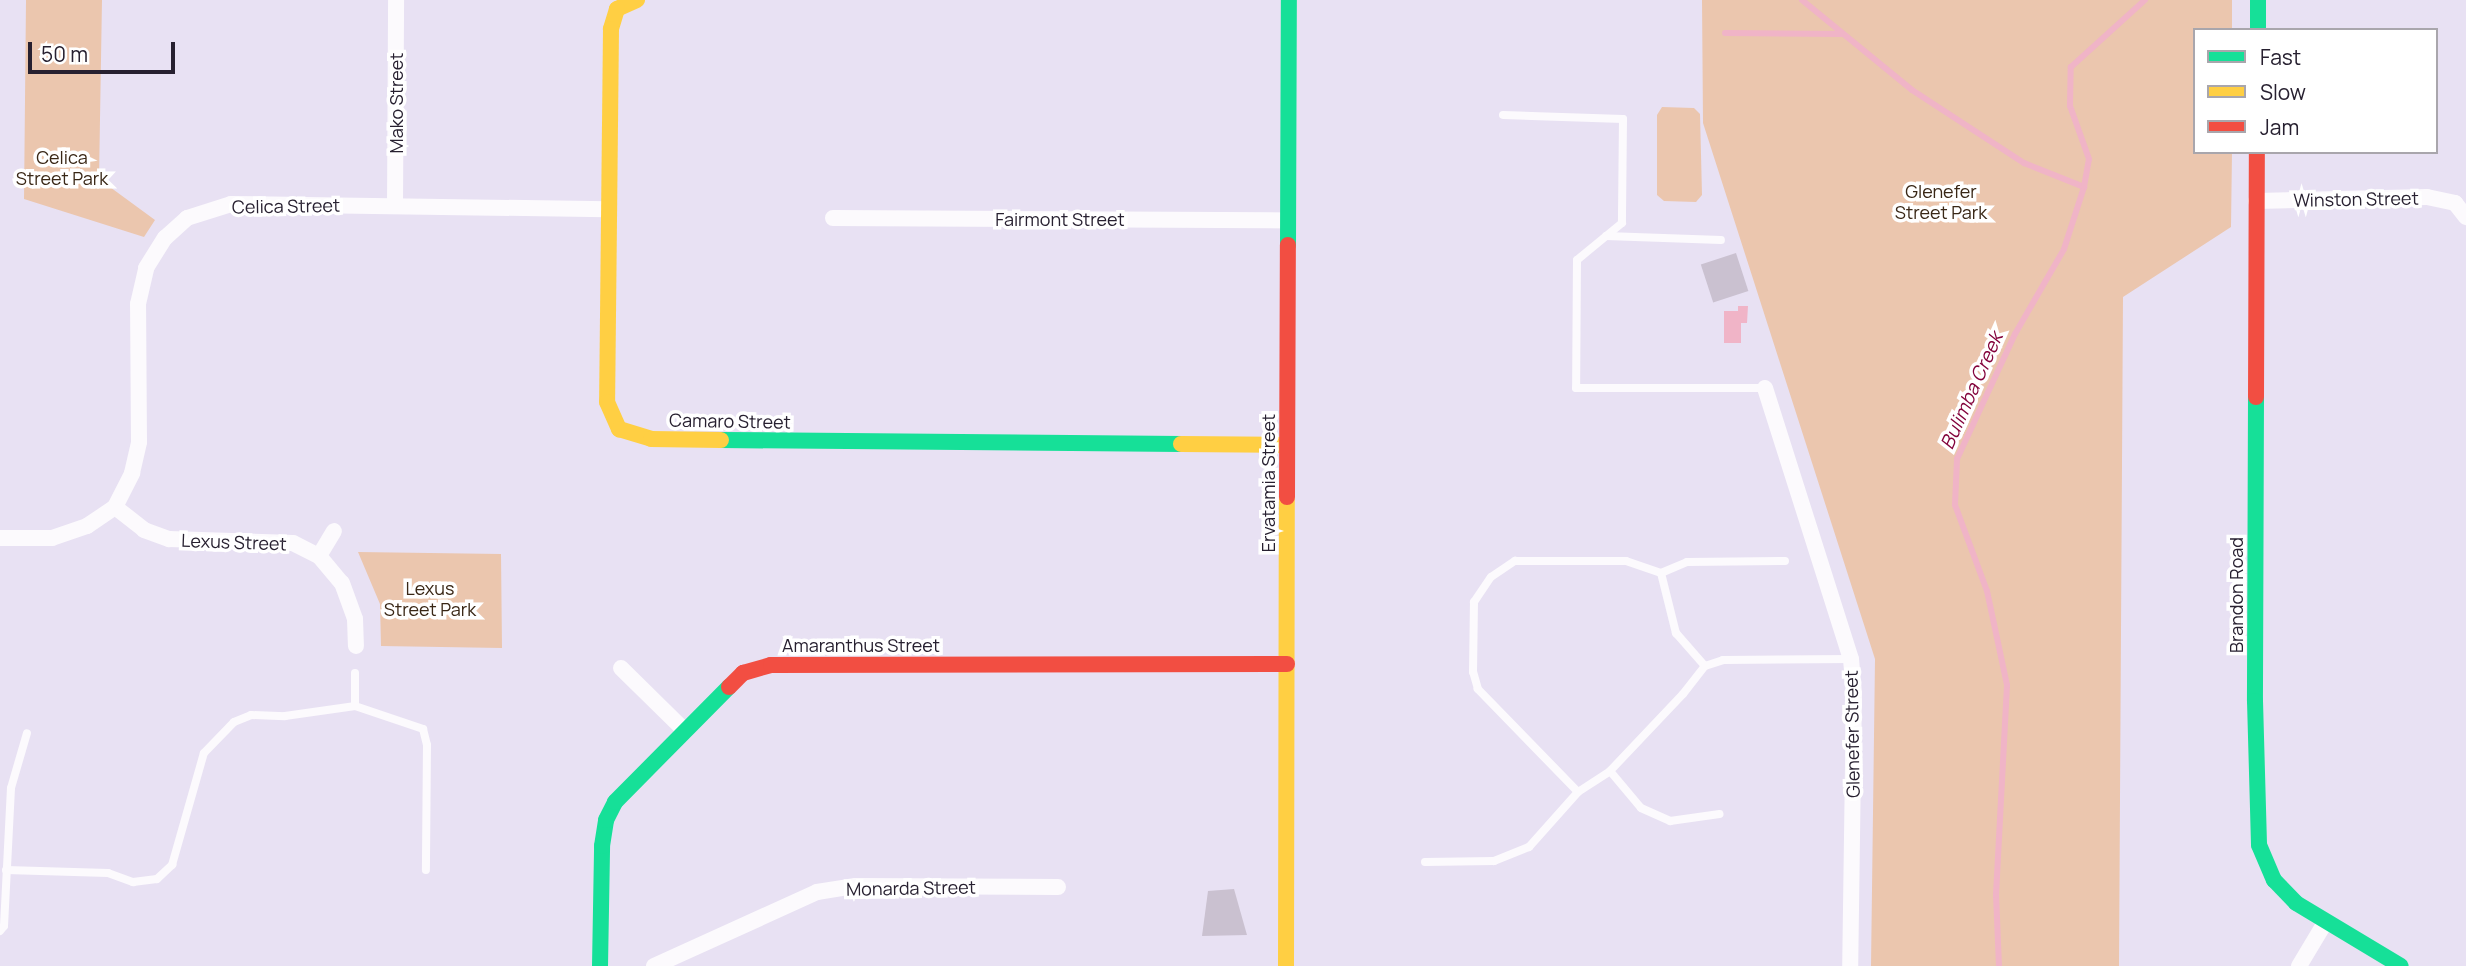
<!DOCTYPE html>
<style>
body{margin:0}
#map{position:relative;width:2466px;height:966px;overflow:hidden;background:#e8e1f3;font-family:Manrope,sans-serif}
div>[style]{position:absolute}
.green>*{inset:0;background:#ebc6ae}
.water>*{inset:0;background:#f0b4c7}
.stream>*{height:6px;margin:-3px;padding:0 3px;transform-origin:3px;border-radius:3px;background:#f0b4c7}
.building>*{inset:0;background:#cac1d0;transform-origin:0 0}
.lane>*{height:8px;margin:-4px;padding:0 4px;transform-origin:4px;border-radius:4px;background:#fcfafd}
.street>*{height:16px;margin:-8px;padding:0 8px;transform-origin:8px;border-radius:8px;background:#fcfafd}
.fast>*{height:16px;margin:-8px;padding:0 8px;transform-origin:8px;border-radius:8px;background:#16e098}
.slow>*{height:16px;margin:-8px;padding:0 8px;transform-origin:8px;border-radius:8px;background:#ffcf43}
.jam>*{height:16px;margin:-8px;padding:0 8px;transform-origin:8px;border-radius:8px;background:#f24e42}
span{translate:-50% -50%;white-space:nowrap;text-align:center;line-height:1.15;-webkit-text-stroke:7px #fff;paint-order:stroke}
.street-label{font-size:18px;color:#272030}
.park-label{font-size:18px;color:#392716}
.water-label{font-size:19px;color:#83033c;font-style:italic}
.legend{position:absolute;left:2193px;top:28px;width:245px;height:126px;box-sizing:border-box;background:#fff;border:2px solid #a9a6ac;margin:0;padding:9px 12px;list-style:none;font-size:21px;color:#272030}
.legend li{display:flex;align-items:center;gap:14px;height:35px}
.legend b{width:35px;border:2px solid #a9a6ac}
.scale{position:absolute;left:28px;top:42px;width:147px;height:32px;box-sizing:border-box;border:4px solid #272030;border-top:0;padding-left:9px;font-size:21px;line-height:24px;white-space:nowrap;color:#272030;-webkit-text-stroke:5px #fff;paint-order:stroke}
</style>
<div id="map">
<div class="green">
<div style="clip-path:polygon(26px 0,102px 0,99px 179px,155px 220px,144px 237px,24px 199px)"></div>
<div style="clip-path:polygon(1702px 0,2232px 0,2232px 30px,2195px 30px,2195px 152px,2232px 152px,2231px 227px,2123px 297px,2119px 966px,1871px 966px,1875px 659px,1703px 123px)"></div>
<div style="clip-path:polygon(1662px 107px,1694px 108px,1700px 114px,1702px 195px,1696px 202px,1664px 201px,1657px 195px,1657px 115px)"></div>
<div style="clip-path:polygon(358px 552px,501px 554px,502px 648px,381px 646px,380px 604px)"></div>
</div>
<div class="water">
<div style="clip-path:polygon(1738px 306px,1748px 306px,1747px 323px,1741px 323px,1741px 343px,1724px 343px,1724px 311px,1738px 311px)"></div>
</div>
<div class="stream">
<div style="left:1802px;top:0;width:142px;rotate:39.3deg"></div>
<div style="left:1912px;top:90px;width:134px;rotate:33.1deg"></div>
<div style="left:2024px;top:163px;width:65px;rotate:21.8deg"></div>
<div style="left:1725px;top:33px;width:116px;rotate:0.5deg"></div>
<div style="left:1999px;top:966px;width:71px;rotate:-92.4deg"></div>
<div style="left:1996px;top:895px;width:210px;rotate:-87deg"></div>
<div style="left:2007px;top:685px;width:96px;rotate:-102deg"></div>
<div style="left:1987px;top:591px;width:92px;rotate:-110.4deg"></div>
<div style="left:1955px;top:505px;width:46px;rotate:-87.5deg"></div>
<div style="left:1957px;top:459px;width:138px;rotate:-65.1deg"></div>
<div style="left:2015px;top:334px;width:98px;rotate:-60deg"></div>
<div style="left:2064px;top:249px;width:65px;rotate:-72.1deg"></div>
<div style="left:2084px;top:187px;width:28px;rotate:-80deg"></div>
<div style="left:2089px;top:159px;width:56px;rotate:-109.7deg"></div>
<div style="left:2070px;top:106px;width:39px;rotate:-89deg"></div>
<div style="left:2071px;top:67px;width:100px;rotate:-42.2deg"></div>
</div>
<div class="building">
<div style="left:1736px;top:253px;width:40px;height:37px;rotate:72deg"></div>
<div style="clip-path:polygon(1234px 889px,1247px 935px,1202px 936px,1208px 891px)"></div>
</div>
<div class="lane">
<div style="left:1503px;top:115px;width:120px;rotate:1.9deg"></div>
<div style="left:1623px;top:119px;width:104px;rotate:90.6deg"></div>
<div style="left:1622px;top:223px;width:58px;rotate:140.6deg"></div>
<div style="left:1577px;top:260px;width:128px;rotate:90.4deg"></div>
<div style="left:1576px;top:388px;width:189px"></div>
<div style="left:1606px;top:236px;width:115px;rotate:2deg"></div>
<div style="left:1661px;top:573px;width:62px;rotate:76deg"></div>
<div style="left:1676px;top:633px;width:44px;rotate:48.7deg"></div>
<div style="left:355px;top:673px;width:33px;rotate:90deg"></div>
<div style="left:1610px;top:771px;width:48px;rotate:50deg"></div>
<div style="left:1641px;top:808px;width:32px;rotate:24deg"></div>
<div style="left:1670px;top:821px;width:50px;rotate:-8deg"></div>
<div style="left:1578px;top:792px;width:144px;rotate:-134.2deg"></div>
<div style="left:1478px;top:689px;width:18px;rotate:-106deg"></div>
<div style="left:1473px;top:672px;width:70px;rotate:-89.2deg"></div>
<div style="left:1474px;top:602px;width:30px;rotate:-56deg"></div>
<div style="left:1491px;top:577px;width:29px;rotate:-34deg"></div>
<div style="left:1515px;top:561px;width:111px"></div>
<div style="left:1626px;top:561px;width:37px;rotate:19deg"></div>
<div style="left:1661px;top:573px;width:28px;rotate:-23deg"></div>
<div style="left:1687px;top:562px;width:98px;rotate:-0.6deg"></div>
<div style="left:1425px;top:862px;width:69px;rotate:-0.8deg"></div>
<div style="left:1494px;top:861px;width:38px;rotate:-22deg"></div>
<div style="left:1529px;top:847px;width:74px;rotate:-48.3deg"></div>
<div style="left:1578px;top:792px;width:38px;rotate:-33deg"></div>
<div style="left:1610px;top:771px;width:106px;rotate:-46.5deg"></div>
<div style="left:1683px;top:694px;width:36px;rotate:-52deg"></div>
<div style="left:1705px;top:666px;width:19px;rotate:-18deg"></div>
<div style="left:1723px;top:660px;width:128px;rotate:-0.4deg"></div>
<div style="left:6px;top:870px;width:102px;rotate:1.7deg"></div>
<div style="left:108px;top:873px;width:27px;rotate:20deg"></div>
<div style="left:133px;top:882px;width:24px;rotate:-7deg"></div>
<div style="left:157px;top:879px;width:21px;rotate:-43deg"></div>
<div style="left:172px;top:865px;width:116px;rotate:-74.1deg"></div>
<div style="left:204px;top:753px;width:43px;rotate:-45.9deg"></div>
<div style="left:234px;top:722px;width:18px;rotate:-22deg"></div>
<div style="left:251px;top:715px;width:34px;rotate:2deg"></div>
<div style="left:285px;top:716px;width:71px;rotate:-8.1deg"></div>
<div style="left:355px;top:706px;width:72px;rotate:18.7deg"></div>
<div style="left:423px;top:729px;width:16px;rotate:76deg"></div>
<div style="left:427px;top:745px;width:125px;rotate:90.5deg"></div>
<div style="left:0;top:931px;width:6px;rotate:-51deg"></div>
<div style="left:4px;top:926px;width:138px;rotate:-87.1deg"></div>
<div style="left:11px;top:788px;width:57px;rotate:-73.8deg"></div>
</div>
<div class="street">
<div style="left:2256px;top:201px;width:171px;rotate:-1.3deg"></div>
<div style="left:2427px;top:197px;width:29px;rotate:12deg"></div>
<div style="left:2455px;top:203px;width:18px;rotate:52deg"></div>
<div style="left:395px;top:206px;width:206px;rotate:-89.7deg"></div>
<div style="left:833px;top:218px;width:455px;rotate:0.3deg"></div>
<div style="left:1765px;top:388px;width:284px;rotate:72.4deg"></div>
<div style="left:1851px;top:659px;width:35px;rotate:85deg"></div>
<div style="left:1854px;top:694px;width:272px;rotate:90.8deg"></div>
<div style="left:115px;top:507px;width:37px;rotate:38deg"></div>
<div style="left:144px;top:530px;width:27px;rotate:20deg"></div>
<div style="left:169px;top:539px;width:124px;rotate:1.8deg"></div>
<div style="left:293px;top:543px;width:29px;rotate:27deg"></div>
<div style="left:319px;top:556px;width:35px;rotate:50deg"></div>
<div style="left:342px;top:583px;width:38px;rotate:70deg"></div>
<div style="left:355px;top:619px;width:27px;rotate:88deg"></div>
<div style="left:0;top:538px;width:52px"></div>
<div style="left:52px;top:538px;width:37px;rotate:-19deg"></div>
<div style="left:87px;top:526px;width:34px;rotate:-34deg"></div>
<div style="left:115px;top:507px;width:38px;rotate:-63deg"></div>
<div style="left:132px;top:473px;width:32px;rotate:-77deg"></div>
<div style="left:139px;top:442px;width:138px;rotate:-90.4deg"></div>
<div style="left:138px;top:304px;width:37px;rotate:-77deg"></div>
<div style="left:146px;top:268px;width:36px;rotate:-58deg"></div>
<div style="left:165px;top:238px;width:30px;rotate:-42deg"></div>
<div style="left:187px;top:218px;width:46px;rotate:-17.7deg"></div>
<div style="left:231px;top:204px;width:377px;rotate:0.8deg"></div>
<div style="left:319px;top:556px;width:29px;rotate:-59deg"></div>
<div style="left:621px;top:668px;width:90px;rotate:44.5deg"></div>
<div style="left:654px;top:966px;width:179px;rotate:-24.4deg"></div>
<div style="left:817px;top:892px;width:39px;rotate:-9deg"></div>
<div style="left:856px;top:886px;width:202px;rotate:0.3deg"></div>
<div style="left:2299px;top:966px;width:52px;rotate:-59deg"></div>
</div>
<div class="fast">
<div style="left:2258px;top:0;width:30px;rotate:90deg"></div>
<div style="left:1288px;top:245px;width:245px;rotate:-89.8deg"></div>
<div style="left:2256px;top:397px;width:304px;rotate:90.2deg"></div>
<div style="left:2255px;top:701px;width:144px;rotate:88.4deg"></div>
<div style="left:2259px;top:845px;width:38px;rotate:67deg"></div>
<div style="left:2274px;top:880px;width:32px;rotate:46deg"></div>
<div style="left:2296px;top:903px;width:122px;rotate:31deg"></div>
<div style="left:721px;top:440px;width:460px;rotate:0.5deg"></div>
<div style="left:600px;top:966px;width:120px;rotate:-89deg"></div>
<div style="left:602px;top:846px;width:26px;rotate:-81deg"></div>
<div style="left:606px;top:820px;width:20px;rotate:-63deg"></div>
<div style="left:615px;top:802px;width:162px;rotate:-45.3deg"></div>
</div>
<div class="slow">
<div style="left:637px;top:0;width:22px;rotate:156deg"></div>
<div style="left:617px;top:9px;width:21px;rotate:107deg"></div>
<div style="left:611px;top:29px;width:373px;rotate:90.6deg"></div>
<div style="left:607px;top:402px;width:30px;rotate:66deg"></div>
<div style="left:619px;top:429px;width:34px;rotate:17deg"></div>
<div style="left:651px;top:439px;width:70px;rotate:0.8deg"></div>
<div style="left:1181px;top:444px;width:106px;rotate:0.5deg"></div>
<div style="left:1286px;top:966px;width:469px;rotate:-89.9deg"></div>
</div>
<div class="jam">
<div style="left:2256px;top:397px;width:245px;rotate:-89.8deg"></div>
<div style="left:1287px;top:497px;width:252px;rotate:-89.8deg"></div>
<div style="left:729px;top:687px;width:20px;rotate:-45deg"></div>
<div style="left:743px;top:673px;width:29px;rotate:-16deg"></div>
<div style="left:771px;top:665px;width:516px;rotate:-0.11deg"></div>
</div>
<div class="street-label">
<span style="left:396px;top:103px;rotate:-90deg">Mako Street</span>
<span style="left:2356px;top:199px;rotate:-1deg">Winston Street</span>
<span style="left:286px;top:206px;rotate:-1deg">Celica Street</span>
<span style="left:1060px;top:219px">Fairmont Street</span>
<span style="left:730px;top:421px;rotate:1deg">Camaro Street</span>
<span style="left:1268px;top:483px;rotate:-90deg">Ervatamia Street</span>
<span style="left:234px;top:542px;rotate:2deg">Lexus Street</span>
<span style="left:2236px;top:595px;rotate:-90deg">Brandon Road</span>
<span style="left:861px;top:645px">Amaranthus Street</span>
<span style="left:1852px;top:734px;rotate:-91deg">Glenefer Street</span>
<span style="left:911px;top:888px;rotate:-1deg">Monarda Street</span>
</div>
<div class="park-label">
<span style="left:62px;top:168px">Celica<br>Street Park</span>
<span style="left:1941px;top:202px">Glenefer<br>Street Park</span>
<span style="left:430px;top:599px">Lexus<br>Street Park</span>
</div>
<div class="water-label">
<span style="left:1972px;top:391px;rotate:-66deg">Bulimba Creek</span>
</div>
<ul class="legend">
<li><b style="height:9px;background:#16e098"></b>Fast</li>
<li><b style="height:9px;background:#ffcf43"></b>Slow</li>
<li><b style="height:9px;background:#f24e42"></b>Jam</li>
</ul>
<div class="scale">50 m</div>
</div>
